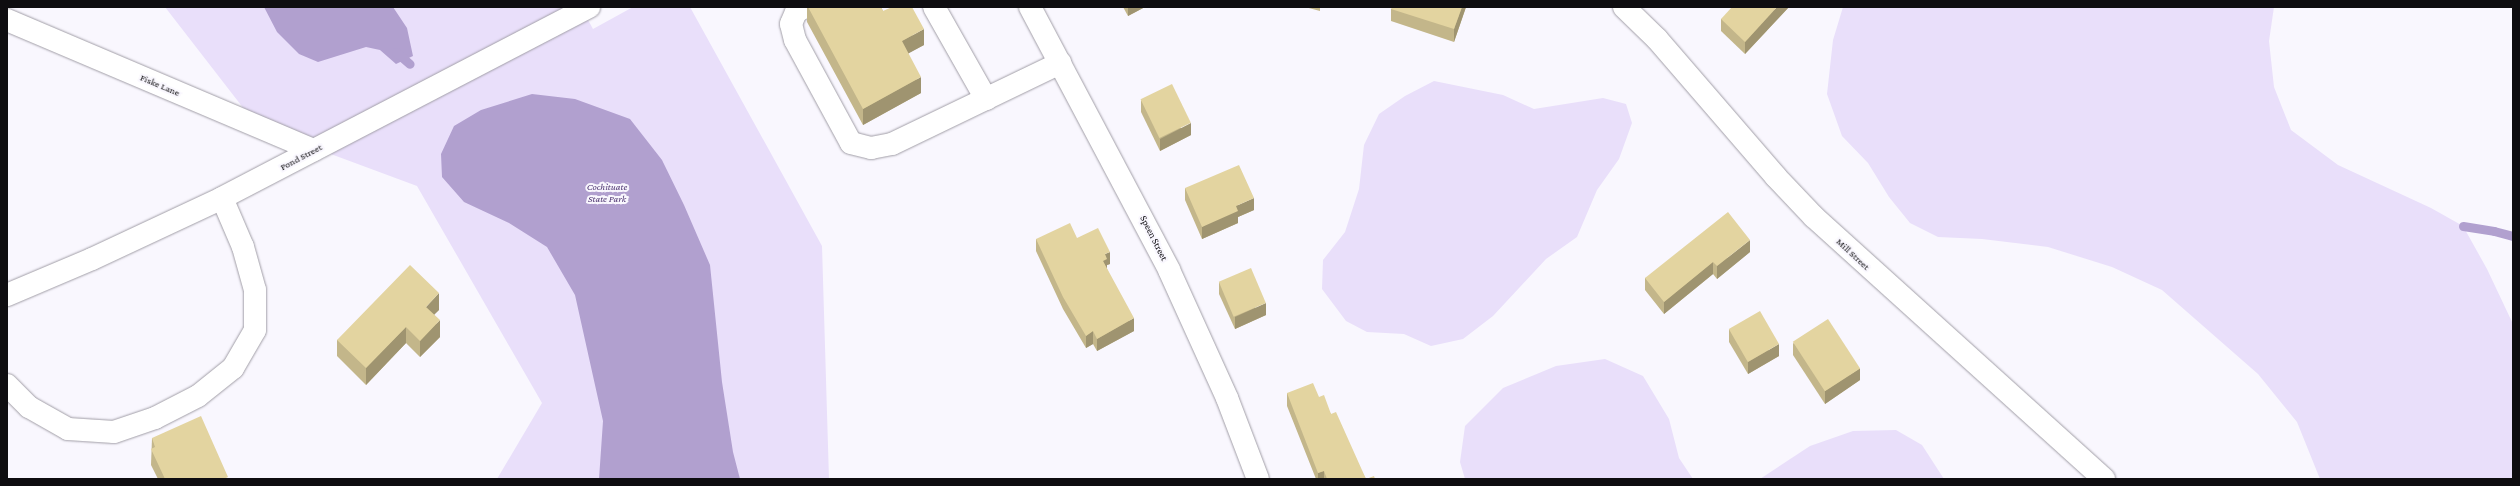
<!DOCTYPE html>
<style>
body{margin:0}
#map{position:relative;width:2520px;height:486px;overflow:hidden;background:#f9f7fe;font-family:"Crimson Pro",serif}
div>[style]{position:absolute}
.green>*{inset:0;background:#e9dffa}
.water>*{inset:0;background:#b1a0cf}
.stream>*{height:9px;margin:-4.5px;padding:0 4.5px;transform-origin:4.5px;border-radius:4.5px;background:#b1a0cf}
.roads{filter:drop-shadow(0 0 1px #a19ea7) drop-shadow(0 0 1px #a19ea7)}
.minor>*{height:22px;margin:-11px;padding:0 11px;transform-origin:11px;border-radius:11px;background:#fff}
.wall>*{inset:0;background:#c3b68a}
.shaded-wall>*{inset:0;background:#9f9470}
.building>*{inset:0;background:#e3d4a0;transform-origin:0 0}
span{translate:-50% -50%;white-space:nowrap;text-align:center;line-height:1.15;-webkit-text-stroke:4px #f9f7fe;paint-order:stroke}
.street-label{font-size:10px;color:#0e0d10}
.park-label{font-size:10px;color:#4f3672;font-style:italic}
.frame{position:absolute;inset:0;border:8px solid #0e0d10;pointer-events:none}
</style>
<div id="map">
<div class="green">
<div style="clip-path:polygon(165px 7px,581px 7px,593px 29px,633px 7px,690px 7px,822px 246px,829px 479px,497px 479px,542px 403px,417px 186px,258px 127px)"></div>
<div style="clip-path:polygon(1843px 7px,2274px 7px,2269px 41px,2274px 87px,2291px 130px,2338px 165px,2431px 208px,2463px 226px,2487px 269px,2513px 324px,2513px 479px,2320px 479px,2297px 422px,2258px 374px,2162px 290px,2112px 267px,2048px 247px,1982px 239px,1938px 237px,1910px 223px,1889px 197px,1868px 163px,1842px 136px,1827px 94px,1833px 40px)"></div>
<div style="clip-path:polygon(1434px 81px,1503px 95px,1534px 109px,1603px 98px,1626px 104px,1632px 123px,1619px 159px,1597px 190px,1577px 237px,1546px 259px,1493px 316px,1463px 339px,1431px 346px,1404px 334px,1367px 332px,1346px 321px,1322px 289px,1323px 260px,1345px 232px,1359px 189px,1364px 145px,1379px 114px,1405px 96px)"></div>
<div style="clip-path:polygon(1605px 359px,1643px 376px,1669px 419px,1679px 458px,1693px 479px,1465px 479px,1460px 462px,1465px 426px,1503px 388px,1556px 366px)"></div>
<div style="clip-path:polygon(1896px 430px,1922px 445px,1944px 479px,1760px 479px,1810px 446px,1853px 431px)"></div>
</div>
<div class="water">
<div style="clip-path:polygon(264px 7px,393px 7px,407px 28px,413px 56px,396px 64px,380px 50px,366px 47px,318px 62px,299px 54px,277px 32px)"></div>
<div style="clip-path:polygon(532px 94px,575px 99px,630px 119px,662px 160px,684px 205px,710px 265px,722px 382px,733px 452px,740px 479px,599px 479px,603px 421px,575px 295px,547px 247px,509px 223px,464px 202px,442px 177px,441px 154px,454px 126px,481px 110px)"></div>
</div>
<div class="stream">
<div style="left:396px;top:52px;width:18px;rotate:41deg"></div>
<div style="left:2463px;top:226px;width:31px;rotate:9deg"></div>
<div style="left:2494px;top:231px;width:20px;rotate:15deg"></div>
</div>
<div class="roads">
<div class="minor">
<div style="left:805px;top:7px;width:10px;rotate:151deg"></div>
<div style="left:796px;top:12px;width:13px;rotate:113deg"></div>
<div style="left:791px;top:24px;width:16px;rotate:76deg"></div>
<div style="left:795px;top:40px;width:117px;rotate:61.5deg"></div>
<div style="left:851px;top:143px;width:21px;rotate:14deg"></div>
<div style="left:871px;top:148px;width:21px;rotate:-11deg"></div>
<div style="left:892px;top:144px;width:187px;rotate:-25.7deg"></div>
<div style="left:934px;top:7px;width:106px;rotate:60.5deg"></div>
<div style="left:1030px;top:7px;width:297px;rotate:62.1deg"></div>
<div style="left:1169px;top:270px;width:141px;rotate:65.6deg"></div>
<div style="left:1227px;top:398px;width:87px;rotate:69.1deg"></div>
<div style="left:1624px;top:7px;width:46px;rotate:44.1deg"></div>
<div style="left:1657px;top:39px;width:182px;rotate:49.2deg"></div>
<div style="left:1776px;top:177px;width:55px;rotate:46.5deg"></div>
<div style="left:1814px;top:217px;width:391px;rotate:42.1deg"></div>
<div style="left:7px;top:20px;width:333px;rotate:23deg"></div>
<div style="left:7px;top:295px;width:92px;rotate:-23deg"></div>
<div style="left:92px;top:259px;width:144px;rotate:-25.1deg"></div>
<div style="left:222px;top:198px;width:414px;rotate:-27.5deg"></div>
<div style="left:7px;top:385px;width:31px;rotate:45deg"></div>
<div style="left:29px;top:407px;width:45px;rotate:29.4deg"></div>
<div style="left:68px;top:429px;width:46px;rotate:3.7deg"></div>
<div style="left:114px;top:432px;width:43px;rotate:-18.9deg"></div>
<div style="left:155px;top:418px;width:48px;rotate:-27.1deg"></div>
<div style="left:198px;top:396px;width:45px;rotate:-38.7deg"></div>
<div style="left:233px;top:368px;width:44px;rotate:-59.9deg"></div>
<div style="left:255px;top:330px;width:40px;rotate:-90deg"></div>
<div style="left:255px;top:290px;width:45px;rotate:-105.6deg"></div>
<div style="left:243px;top:247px;width:53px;rotate:-113.2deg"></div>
</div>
</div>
<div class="wall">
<div style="clip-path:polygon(807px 7px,881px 7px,883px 11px,924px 45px,908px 53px,921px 93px,863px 125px,807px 22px)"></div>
<div style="clip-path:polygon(1123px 7px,1145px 7px,1128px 16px)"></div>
<div style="clip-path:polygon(1305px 7px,1320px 7px,1320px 11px)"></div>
<div style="clip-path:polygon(1466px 7px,1454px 42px,1391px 21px,1391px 9px)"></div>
<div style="clip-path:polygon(1789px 7px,1745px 54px,1721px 31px,1721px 19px)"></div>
<div style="clip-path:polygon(1141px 100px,1191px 135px,1160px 151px,1141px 112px)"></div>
<div style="clip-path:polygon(1185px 188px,1254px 210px,1238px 217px,1238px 223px,1202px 239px,1185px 200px)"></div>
<div style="clip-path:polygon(1077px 238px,1110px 264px,1107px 265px,1107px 269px,1134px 331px,1097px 351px,1093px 344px,1086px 348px,1063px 309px,1036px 251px,1036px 239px)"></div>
<div style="clip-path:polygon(1750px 252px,1717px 279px,1713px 274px,1664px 314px,1645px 290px,1645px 278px)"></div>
<div style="clip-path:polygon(1219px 282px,1266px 315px,1235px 329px,1219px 294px)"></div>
<div style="clip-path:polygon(439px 310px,434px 314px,440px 337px,420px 357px,406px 343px,366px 385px,337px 356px,337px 340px)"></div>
<div style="clip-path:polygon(1729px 329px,1779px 356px,1748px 374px,1729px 342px)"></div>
<div style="clip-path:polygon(1793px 343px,1860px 380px,1825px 404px,1793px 355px)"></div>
<div style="clip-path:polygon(1287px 393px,1319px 397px,1331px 414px,1366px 479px,1375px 479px,1316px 479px,1287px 406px)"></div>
<div style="clip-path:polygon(152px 438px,228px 479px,158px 479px,151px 465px)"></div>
</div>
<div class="shaded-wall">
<div style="clip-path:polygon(1128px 7px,1145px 7px,1128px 16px)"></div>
<div style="clip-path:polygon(1462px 7px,1466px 7px,1454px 42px,1454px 29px)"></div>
<div style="clip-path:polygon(1777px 7px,1789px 7px,1745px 54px,1745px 42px)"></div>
<div style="clip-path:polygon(924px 29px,924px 45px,902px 57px,902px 41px)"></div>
<div style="clip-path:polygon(921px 77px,921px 93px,863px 125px,863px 109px)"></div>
<div style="clip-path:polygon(1191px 123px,1191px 135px,1160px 151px,1160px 139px)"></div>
<div style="clip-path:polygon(1254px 198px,1254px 210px,1238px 217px,1238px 223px,1202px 239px,1202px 227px,1236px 206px)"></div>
<div style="clip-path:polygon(1750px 240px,1750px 252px,1717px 279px,1717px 266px)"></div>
<div style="clip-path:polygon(1110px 252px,1110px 264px,1107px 265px,1107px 271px,1103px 261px,1105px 254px)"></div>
<div style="clip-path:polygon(1713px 262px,1713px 274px,1664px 314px,1664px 302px)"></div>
<div style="clip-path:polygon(439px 293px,439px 310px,426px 323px,426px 307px)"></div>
<div style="clip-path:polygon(1266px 303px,1266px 315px,1235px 329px,1235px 317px)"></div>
<div style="clip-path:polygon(1134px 318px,1134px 331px,1097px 351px,1097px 339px)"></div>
<div style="clip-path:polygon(440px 320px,440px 337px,420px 357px,420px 341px)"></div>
<div style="clip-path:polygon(406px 327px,406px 343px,366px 385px,366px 368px)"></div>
<div style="clip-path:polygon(1093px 331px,1093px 344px,1086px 348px,1086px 336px)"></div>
<div style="clip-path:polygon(1779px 344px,1779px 356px,1748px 374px,1748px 362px)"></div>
<div style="clip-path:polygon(1860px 368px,1860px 380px,1825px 404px,1825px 391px)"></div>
<div style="clip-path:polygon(1324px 471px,1324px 479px,1318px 479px,1318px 473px)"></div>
</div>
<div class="building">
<div style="clip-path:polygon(808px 7px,881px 7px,883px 11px,892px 7px,912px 7px,924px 29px,902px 41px,921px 77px,863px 109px)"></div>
<div style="clip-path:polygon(1392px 7px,1462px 7px,1454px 29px,1391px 9px)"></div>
<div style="clip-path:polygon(1732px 7px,1777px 7px,1745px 42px,1721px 19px)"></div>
<div style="left:1172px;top:84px;width:43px;height:35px;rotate:64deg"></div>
<div style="clip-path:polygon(1239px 165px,1254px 198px,1236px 206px,1238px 211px,1202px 227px,1185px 188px)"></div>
<div style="clip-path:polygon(1728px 212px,1750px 240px,1717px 266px,1713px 262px,1664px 302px,1645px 278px)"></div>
<div style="clip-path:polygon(1070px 223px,1077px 238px,1098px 228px,1110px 252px,1105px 254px,1107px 259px,1103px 261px,1134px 318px,1097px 339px,1093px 331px,1086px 336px,1063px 297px,1036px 239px)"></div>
<div style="clip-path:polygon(410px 265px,439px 293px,426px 307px,440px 320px,420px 341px,406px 327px,366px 368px,337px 340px)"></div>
<div style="left:1251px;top:268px;width:38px;height:35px;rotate:67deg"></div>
<div style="left:1760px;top:311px;width:38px;height:36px;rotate:60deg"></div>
<div style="left:1828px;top:319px;width:59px;height:42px;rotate:57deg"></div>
<div style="clip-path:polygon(1313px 383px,1319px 397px,1324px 395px,1331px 414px,1336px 412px,1366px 479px,1374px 476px,1375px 479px,1327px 479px,1324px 471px,1318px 473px,1287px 393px)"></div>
<div style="clip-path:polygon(201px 416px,228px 477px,224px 479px,165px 479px,151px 449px,155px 447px,152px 438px)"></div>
</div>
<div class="street-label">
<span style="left:160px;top:85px;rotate:23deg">Fiske Lane</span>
<span style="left:301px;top:157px;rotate:-28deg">Pond Street</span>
<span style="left:1154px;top:238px;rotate:63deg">Speen Street</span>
<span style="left:1853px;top:254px;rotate:43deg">Mill Street</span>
</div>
<div class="park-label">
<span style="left:607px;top:192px">Cochituate<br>State Park</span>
</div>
<div class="frame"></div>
</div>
